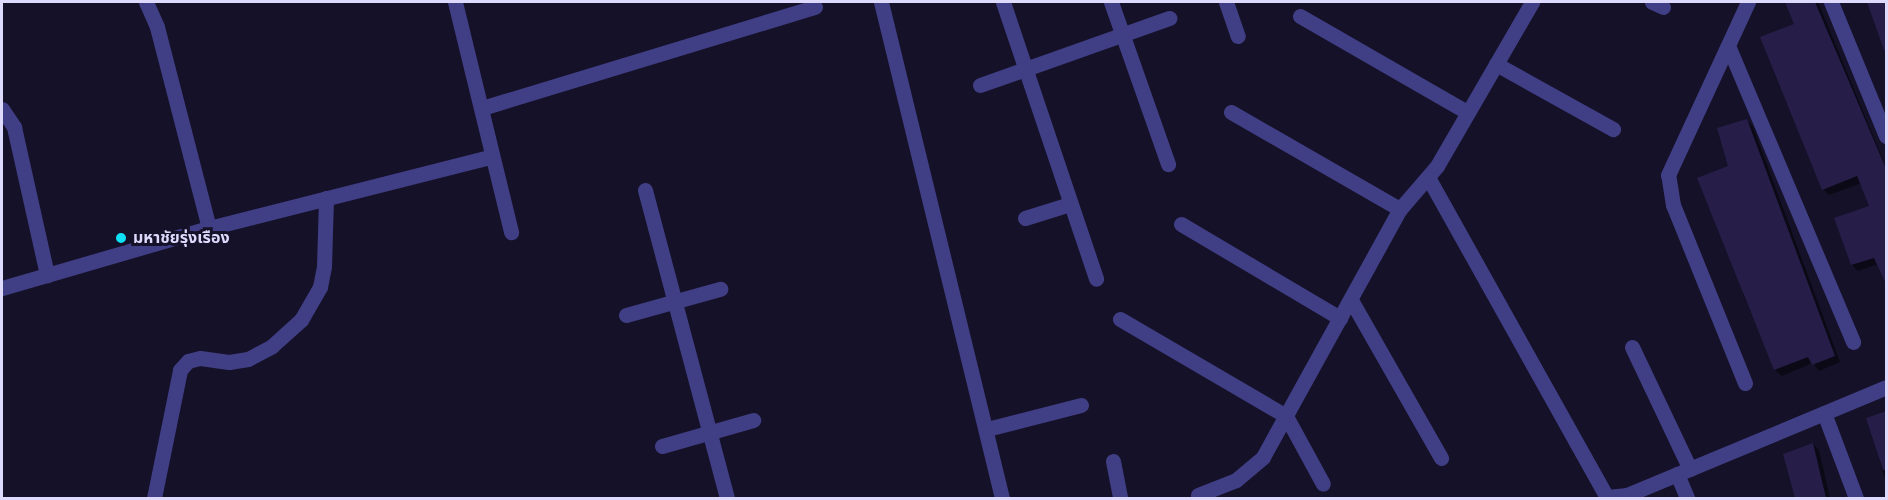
<!DOCTYPE html>
<meta charset="utf-8">
<style>
body{margin:0}
#map{position:relative;width:1888px;height:500px;overflow:hidden;background:#151128;font-family:"Roboto Condensed","Noto Sans Thai",sans-serif}
div>[style]{position:absolute}
.shadow>*{inset:0;background:#0007}
.building>*{inset:0;background:#261e48}
.street>*{height:15px;margin:-7.5px;padding:0 7.5px;transform-origin:7.5px;border-radius:7.5px;background:#403e85}
.dots>*{width:16px;height:16px;translate:-50% -50%;box-sizing:border-box;border:3px solid #151128;border-radius:50%}
span{translate:-50% -50%;white-space:nowrap;text-align:center;line-height:1.15;-webkit-text-stroke:6px #151128;paint-order:stroke}
.poi-label{font-size:16px;color:#dddafd;font-weight:700}
.left{translate:0 -50%;text-align:left}
.frame{position:absolute;inset:0;border:3px solid #dddafd;pointer-events:none}
</style>
<div id="map">
<div class="shadow">
<div style="clip-path:polygon(1787px 2px,1818px 2px,1886px 167px,1886px 282px,1878px 264px,1858px 271px,1852px 265px,1871px 207px,1862px 183px,1829px 195px,1823px 189px,1796px 25px)"></div>
<div style="clip-path:polygon(1747px 121px,1753px 127px,1840px 362px,1819px 371px,1813px 363px,1782px 376px,1775px 370px,1744px 297px,1736px 266px,1730px 167px)"></div>
<div style="clip-path:polygon(1886px 414px,1886px 483px,1868px 419px)"></div>
<div style="clip-path:polygon(1813px 444px,1819px 450px,1830px 498px,1798px 498px,1794px 488px)"></div>
</div>
<div class="building">
<div style="clip-path:polygon(1785px 2px,1815px 2px,1887px 171px,1887px 286px,1874px 258px,1851px 265px,1834px 218px,1869px 206px,1857px 176px,1822px 190px,1760px 37px,1794px 24px)"></div>
<div style="clip-path:polygon(1867px 2px,1887px 2px,1887px 50px,1884px 50px)"></div>
<div style="clip-path:polygon(1747px 119px,1835px 356px,1812px 365px,1808px 357px,1774px 370px,1697px 178px,1728px 166px,1717px 128px)"></div>
<div style="clip-path:polygon(1887px 411px,1887px 470px,1883px 470px,1866px 418px)"></div>
<div style="clip-path:polygon(1813px 443px,1826px 498px,1795px 498px,1783px 454px)"></div>
</div>
<div class="street">
<div style="left:146px;top:2px;width:27px;rotate:66deg"></div>
<div style="left:157px;top:27px;width:208px;rotate:75.5deg"></div>
<div style="left:455px;top:2px;width:237px;rotate:76.3deg"></div>
<div style="left:881px;top:2px;width:511px;rotate:76.29deg"></div>
<div style="left:1003px;top:2px;width:292px;rotate:71.4deg"></div>
<div style="left:1111px;top:2px;width:172px;rotate:70.6deg"></div>
<div style="left:1226px;top:2px;width:36px;rotate:71deg"></div>
<div style="left:1652px;top:2px;width:12px;rotate:24deg"></div>
<div style="left:1831px;top:2px;width:145px;rotate:67.7deg"></div>
<div style="left:1300px;top:16px;width:193px;rotate:29.9deg"></div>
<div style="left:1729px;top:48px;width:319px;rotate:67.1deg"></div>
<div style="left:1496px;top:64px;width:134px;rotate:29.1deg"></div>
<div style="left:980px;top:85px;width:201px;rotate:-19.5deg"></div>
<div style="left:482px;top:108px;width:348px;rotate:-16.9deg"></div>
<div style="left:2px;top:109px;width:22px;rotate:56deg"></div>
<div style="left:14px;top:127px;width:152px;rotate:77.4deg"></div>
<div style="left:1231px;top:112px;width:195px;rotate:29.9deg"></div>
<div style="left:1429px;top:179px;width:364px;rotate:60.8deg"></div>
<div style="left:1607px;top:497px;width:20px;rotate:-6deg"></div>
<div style="left:1627px;top:495px;width:281px;rotate:-22.6deg"></div>
<div style="left:645px;top:190px;width:319px;rotate:75.1deg"></div>
<div style="left:1025px;top:218px;width:47px;rotate:-17.3deg"></div>
<div style="left:1181px;top:224px;width:185px;rotate:30.6deg"></div>
<div style="left:2px;top:288px;width:216px;rotate:-16.2deg"></div>
<div style="left:209px;top:228px;width:290px;rotate:-14.2deg"></div>
<div style="left:1351px;top:300px;width:182px;rotate:60.3deg"></div>
<div style="left:626px;top:315px;width:98px;rotate:-15.5deg"></div>
<div style="left:1120px;top:319px;width:192px;rotate:30.3deg"></div>
<div style="left:1286px;top:416px;width:77px;rotate:61.4deg"></div>
<div style="left:1632px;top:347px;width:135px;rotate:64.6deg"></div>
<div style="left:1745px;top:383px;width:192px;rotate:-112deg"></div>
<div style="left:1673px;top:205px;width:30px;rotate:-99deg"></div>
<div style="left:1668px;top:175px;width:191px;rotate:-65.2deg"></div>
<div style="left:1824px;top:413px;width:91px;rotate:69.4deg"></div>
<div style="left:987px;top:429px;width:97px;rotate:-14.3deg"></div>
<div style="left:662px;top:446px;width:95px;rotate:-15.9deg"></div>
<div style="left:1113px;top:461px;width:38px;rotate:79deg"></div>
<div style="left:1677px;top:474px;width:26px;rotate:67deg"></div>
<div style="left:1198px;top:495px;width:41px;rotate:-21.5deg"></div>
<div style="left:1236px;top:480px;width:35px;rotate:-40deg"></div>
<div style="left:1263px;top:457px;width:283px;rotate:-61.1deg"></div>
<div style="left:1400px;top:209px;width:57px;rotate:-49.3deg"></div>
<div style="left:1437px;top:166px;width:190px;rotate:-59.9deg"></div>
<div style="left:154px;top:498px;width:131px;rotate:-78.5deg"></div>
<div style="left:180px;top:370px;width:12px;rotate:-48deg"></div>
<div style="left:188px;top:361px;width:12px;rotate:-14deg"></div>
<div style="left:200px;top:358px;width:29px;rotate:8deg"></div>
<div style="left:229px;top:362px;width:19px;rotate:-9deg"></div>
<div style="left:248px;top:359px;width:27px;rotate:-28deg"></div>
<div style="left:272px;top:346px;width:39px;rotate:-42deg"></div>
<div style="left:301px;top:320px;width:38px;rotate:-60deg"></div>
<div style="left:320px;top:287px;width:21px;rotate:-79deg"></div>
<div style="left:324px;top:266px;width:68px;rotate:-88.3deg"></div>
</div>
<div class="dots">
<div style="left:121px;top:238px;background:#0ee1f5"></div>
</div>
<div class="poi-label">
<span class="left" style="left:133px;top:238px">มหาชัยรุ่งเรือง</span>
</div>
<div class="frame"></div>
</div>
